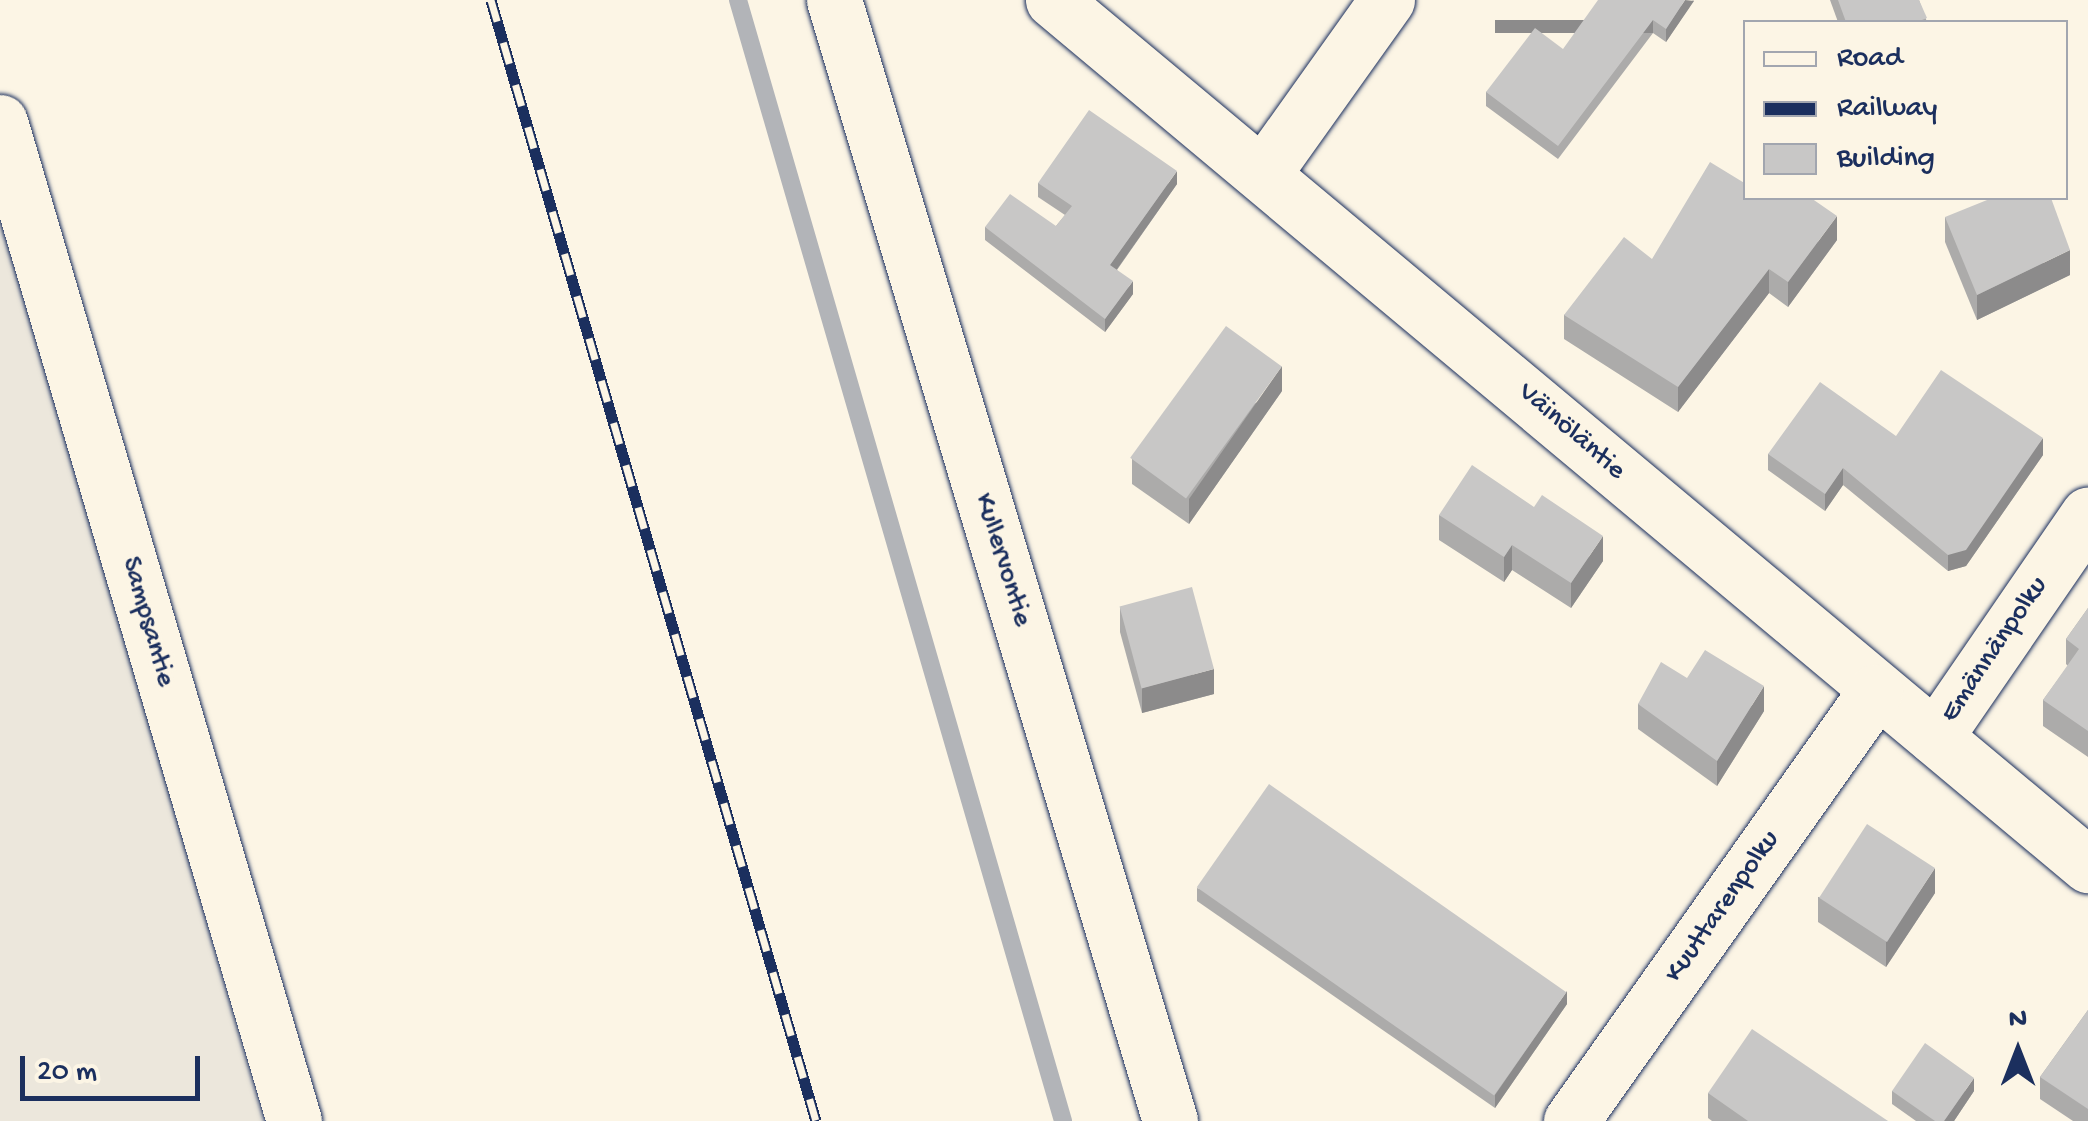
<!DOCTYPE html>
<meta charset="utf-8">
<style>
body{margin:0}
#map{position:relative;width:2088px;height:1121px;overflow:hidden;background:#fcf5e5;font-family:"Gochi Hand",sans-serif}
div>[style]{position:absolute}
.built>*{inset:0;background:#ece7dc}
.stream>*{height:18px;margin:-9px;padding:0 9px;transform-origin:9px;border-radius:9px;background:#b2b4b8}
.roads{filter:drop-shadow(0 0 2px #1b2f5e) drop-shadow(0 0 2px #1b2f5e)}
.minor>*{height:55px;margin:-27.5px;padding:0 27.5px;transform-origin:27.5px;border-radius:27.5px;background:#fcf5e5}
.tertiary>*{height:55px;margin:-27.5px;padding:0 27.5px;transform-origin:27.5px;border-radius:27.5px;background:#fcf5e5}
.rail>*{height:11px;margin-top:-5.5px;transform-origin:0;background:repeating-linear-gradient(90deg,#fcf5e5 0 22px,#1b2f5e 0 44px);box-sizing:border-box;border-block:2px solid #1b2f5e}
.wall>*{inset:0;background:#acabaa}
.shaded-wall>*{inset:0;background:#8c8b8b;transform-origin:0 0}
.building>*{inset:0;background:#c8c7c6;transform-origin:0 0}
span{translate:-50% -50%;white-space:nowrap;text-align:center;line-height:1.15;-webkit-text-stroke:8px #fcf5e5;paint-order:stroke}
.street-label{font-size:28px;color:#1b2f5e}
.legend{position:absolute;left:1743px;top:20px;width:325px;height:180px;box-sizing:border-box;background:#fcf5e5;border:2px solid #a2a6af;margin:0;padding:12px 18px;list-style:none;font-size:30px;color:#1b2f5e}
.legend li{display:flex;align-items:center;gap:20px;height:50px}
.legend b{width:50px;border:2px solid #a2a6af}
.north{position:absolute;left:1968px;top:1001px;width:100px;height:100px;-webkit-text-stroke:8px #fcf5e5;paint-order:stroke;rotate:0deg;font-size:28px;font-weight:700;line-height:40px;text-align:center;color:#1b2f5e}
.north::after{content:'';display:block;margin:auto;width:35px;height:45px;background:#1b2f5e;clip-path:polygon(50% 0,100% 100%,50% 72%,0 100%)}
.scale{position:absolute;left:20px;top:1056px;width:180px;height:45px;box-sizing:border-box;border:5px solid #1b2f5e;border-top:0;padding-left:12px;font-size:30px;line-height:35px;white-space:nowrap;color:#1b2f5e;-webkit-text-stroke:8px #fcf5e5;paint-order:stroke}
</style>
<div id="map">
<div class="built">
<div style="clip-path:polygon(0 199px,263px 1121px,0 1121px)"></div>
</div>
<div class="stream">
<div style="left:738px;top:0;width:1167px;rotate:73.83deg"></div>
</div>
<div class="roads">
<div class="minor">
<div style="left:834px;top:0;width:1170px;rotate:73.31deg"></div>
<div style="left:1053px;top:0;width:1349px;rotate:39.89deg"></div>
<div style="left:1265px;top:171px;width:210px;rotate:-54.5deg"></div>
<div style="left:1935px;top:737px;width:270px;rotate:-55.5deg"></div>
<div style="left:1571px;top:1121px;width:526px;rotate:-54.68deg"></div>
</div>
<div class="tertiary">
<div style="left:0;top:122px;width:1041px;rotate:73.6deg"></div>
</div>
</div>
<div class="rail">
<div style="left:491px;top:0;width:1167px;rotate:73.83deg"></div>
</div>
<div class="wall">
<div style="clip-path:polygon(1694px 0,1666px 42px,1653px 33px,1558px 159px,1486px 106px,1486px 92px)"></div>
<div style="clip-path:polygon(1830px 0,1919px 0,1927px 22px,1838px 22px)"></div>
<div style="clip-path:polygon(1038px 183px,1177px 184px,1117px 270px,1133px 294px,1105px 332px,985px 240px,985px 227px,1056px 226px,1065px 215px,1038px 197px)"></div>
<div style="clip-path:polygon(1945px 217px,2070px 275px,1977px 320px,1945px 242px)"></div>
<div style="clip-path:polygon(1837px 240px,1788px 307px,1769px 293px,1678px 412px,1564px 339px,1564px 315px,1652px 259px)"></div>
<div style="clip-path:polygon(1282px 391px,1189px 524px,1132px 484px,1132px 459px)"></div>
<div style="clip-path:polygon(1896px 436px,2043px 455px,1966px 566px,1948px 571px,1843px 485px,1825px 511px,1768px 470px,1768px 454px)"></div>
<div style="clip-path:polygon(1439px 515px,1603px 561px,1571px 608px,1512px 570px,1504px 582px,1439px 540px)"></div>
<div style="clip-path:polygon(1120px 607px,1214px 694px,1142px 713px,1120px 632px)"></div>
<div style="clip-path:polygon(2088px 608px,2088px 757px,2043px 726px,2043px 700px,2068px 666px,2066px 664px,2066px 639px)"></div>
<div style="clip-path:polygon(1687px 678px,1764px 711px,1717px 786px,1638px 729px,1638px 704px)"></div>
<div style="clip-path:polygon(1197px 888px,1567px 1004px,1495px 1108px,1197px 901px)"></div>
<div style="clip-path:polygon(1935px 893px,1886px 967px,1818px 922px,1818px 897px)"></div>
<div style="clip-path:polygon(2088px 1010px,2088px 1121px,2073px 1121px,2040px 1099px,2040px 1077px)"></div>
<div style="clip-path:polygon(1892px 1091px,1974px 1091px,1954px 1121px,1916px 1121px,1892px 1104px)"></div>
<div style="clip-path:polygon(1708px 1093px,1888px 1121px,1712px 1121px,1708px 1118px)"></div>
</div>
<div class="shaded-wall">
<div style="clip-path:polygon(1685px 0,1694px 1px,1666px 42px,1666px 29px)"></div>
<div style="left:1653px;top:20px;width:13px;height:158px;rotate:90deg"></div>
<div style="clip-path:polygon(1177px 171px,1177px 184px,1110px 279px,1110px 265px)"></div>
<div style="clip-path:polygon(1837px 216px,1837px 240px,1788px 307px,1788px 282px)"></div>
<div style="clip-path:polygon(2070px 250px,2070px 275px,1977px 320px,1977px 295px)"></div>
<div style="clip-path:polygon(1769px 269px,1769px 293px,1678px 412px,1678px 387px)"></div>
<div style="clip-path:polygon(1133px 281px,1133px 294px,1105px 332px,1105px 319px)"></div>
<div style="clip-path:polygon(1282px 366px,1282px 391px,1189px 524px,1189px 499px)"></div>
<div style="clip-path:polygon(2043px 438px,2043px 455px,1966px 566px,1948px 571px,1948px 555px)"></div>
<div style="clip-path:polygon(1843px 468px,1843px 485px,1825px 511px,1825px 494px)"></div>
<div style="clip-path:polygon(1603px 536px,1603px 561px,1571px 608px,1571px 583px)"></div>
<div style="clip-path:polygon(1512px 545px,1512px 570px,1504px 582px,1504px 557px)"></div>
<div style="clip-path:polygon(1214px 669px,1214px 694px,1142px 713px,1142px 688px)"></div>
<div style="clip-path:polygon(1764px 686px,1764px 711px,1717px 786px,1717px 761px)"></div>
<div style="clip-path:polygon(1935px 868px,1935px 893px,1886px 967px,1886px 942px)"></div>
<div style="clip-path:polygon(1567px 991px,1567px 1004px,1495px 1108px,1495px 1095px)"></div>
<div style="clip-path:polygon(1974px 1078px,1974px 1091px,1954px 1121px,1944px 1121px)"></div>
</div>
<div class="building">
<div style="clip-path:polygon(1598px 0,1685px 0,1666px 29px,1653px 20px,1558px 146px,1486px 92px,1535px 28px,1563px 49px)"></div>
<div style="clip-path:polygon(1838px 0,1919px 0,1927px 18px,1917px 22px,1846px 22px)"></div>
<div style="clip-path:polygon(1089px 110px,1177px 171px,1110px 265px,1133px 281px,1105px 319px,985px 227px,1010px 194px,1056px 226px,1072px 206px,1038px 183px)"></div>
<div style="clip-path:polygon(1710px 162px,1746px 184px,1746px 198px,1811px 198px,1837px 216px,1788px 282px,1769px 269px,1678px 387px,1564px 315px,1624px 237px,1652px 259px)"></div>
<div style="clip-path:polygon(1992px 198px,2051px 198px,2070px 250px,1977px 295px,1945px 217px)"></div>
<div style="left:1226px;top:326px;width:69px;height:163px;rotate:36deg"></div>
<div style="clip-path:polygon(1941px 370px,2043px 438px,1966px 550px,1948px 555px,1843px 468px,1825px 494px,1768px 454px,1820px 382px,1896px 436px)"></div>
<div style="clip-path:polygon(1472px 465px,1534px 507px,1542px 495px,1603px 536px,1571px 583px,1512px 545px,1504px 557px,1439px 515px)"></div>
<div style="left:1192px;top:587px;width:85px;height:75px;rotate:75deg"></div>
<div style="clip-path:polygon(2088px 608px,2088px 731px,2043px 700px,2079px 649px,2066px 639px)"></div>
<div style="clip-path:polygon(1705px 650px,1764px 686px,1717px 761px,1638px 704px,1661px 662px,1687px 678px)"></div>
<div style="left:1269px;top:784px;width:363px;height:126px;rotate:35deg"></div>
<div style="left:1867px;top:824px;width:81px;height:88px;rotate:33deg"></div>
<div style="clip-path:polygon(2088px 1010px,2088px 1109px,2040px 1077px)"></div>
<div style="clip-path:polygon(1752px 1029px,1888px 1121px,1748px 1121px,1708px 1093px)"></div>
<div style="clip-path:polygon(1925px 1043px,1974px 1078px,1944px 1121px,1935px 1121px,1892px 1091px)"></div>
</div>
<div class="street-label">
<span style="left:1571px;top:432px;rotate:41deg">Väinöläntie</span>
<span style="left:1002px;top:560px;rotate:73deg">Kullervontie</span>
<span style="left:147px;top:622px;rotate:74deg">Sampsantie</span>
<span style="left:1995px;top:650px;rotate:-56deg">Emännänpolku</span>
<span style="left:1723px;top:907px;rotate:-55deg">Kuuttarenpolku</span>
</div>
<ul class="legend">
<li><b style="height:12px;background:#fcf5e5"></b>Road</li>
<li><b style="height:12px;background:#1b2f5e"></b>Railway</li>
<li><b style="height:28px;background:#c8c7c6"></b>Building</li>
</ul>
<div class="north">N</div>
<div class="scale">20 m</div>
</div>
